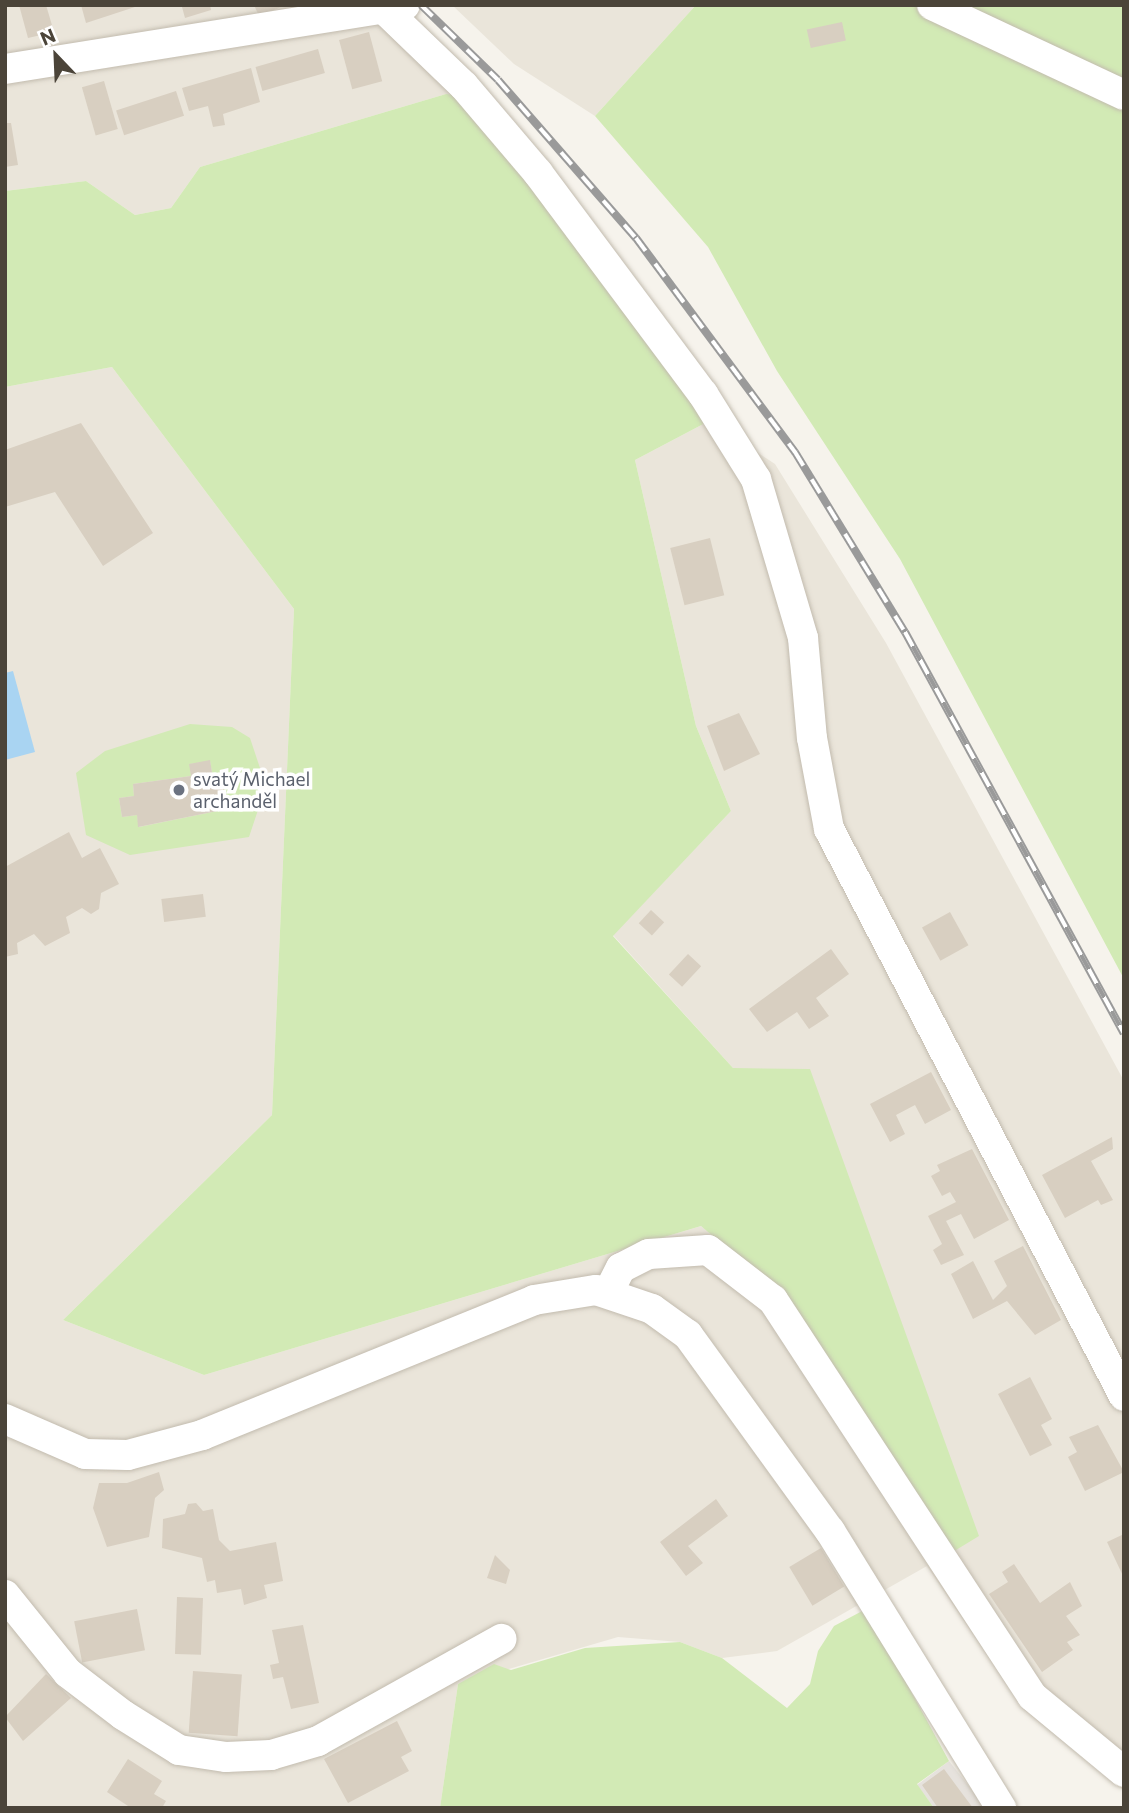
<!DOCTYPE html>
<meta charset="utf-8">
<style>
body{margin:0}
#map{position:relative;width:1129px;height:1813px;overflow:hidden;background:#f6f3ec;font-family:Commissioner,sans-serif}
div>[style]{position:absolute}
.residential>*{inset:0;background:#eae5da}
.industrial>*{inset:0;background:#e6e2dd}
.green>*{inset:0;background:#d2eab5}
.water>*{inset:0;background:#a9d4f2}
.building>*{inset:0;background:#d8cfc1;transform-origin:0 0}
.roads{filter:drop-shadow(0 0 2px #c2bbae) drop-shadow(0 0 2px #c2bbae)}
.minor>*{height:30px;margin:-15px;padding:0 15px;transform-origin:15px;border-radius:15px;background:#fff}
.rail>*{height:8px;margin-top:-4px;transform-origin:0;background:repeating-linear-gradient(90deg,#fff 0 16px,#9a9a9a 0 32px);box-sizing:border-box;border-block:2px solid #9a9a9a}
.dots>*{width:19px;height:19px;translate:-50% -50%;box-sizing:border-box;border:4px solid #fff;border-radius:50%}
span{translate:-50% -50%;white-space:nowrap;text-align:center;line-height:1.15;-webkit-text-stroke:7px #fff;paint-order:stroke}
.worship-label{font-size:19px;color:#5b616d}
.left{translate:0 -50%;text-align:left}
.frame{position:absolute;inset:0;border:7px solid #4b4439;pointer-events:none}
.north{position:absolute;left:21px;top:21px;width:70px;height:70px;-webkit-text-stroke:5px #fff;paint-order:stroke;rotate:337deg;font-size:19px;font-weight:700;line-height:28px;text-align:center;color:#4b4439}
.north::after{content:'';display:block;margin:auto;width:24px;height:32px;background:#4b4439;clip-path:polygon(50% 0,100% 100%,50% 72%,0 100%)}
</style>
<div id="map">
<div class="residential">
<div style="clip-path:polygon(5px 5px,384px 5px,481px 96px,446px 94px,200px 167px,171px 208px,135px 215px,86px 181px,5px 191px)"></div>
<div style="clip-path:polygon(452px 5px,696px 5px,595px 116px,514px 64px)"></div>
<div style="clip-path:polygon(112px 367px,294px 609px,272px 1115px,63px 1320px,204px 1375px,701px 1226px,783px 1297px,733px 1068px,613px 935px,731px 811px,696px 726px,635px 460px,709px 421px,775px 464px,886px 643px,1124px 1081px,1124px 1791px,1023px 1709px,927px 1566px,777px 1651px,722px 1658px,680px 1642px,618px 1637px,458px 1684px,440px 1808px,5px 1808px,5px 387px)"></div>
</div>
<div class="industrial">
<div style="clip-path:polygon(949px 1761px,986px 1808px,934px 1808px,917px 1785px)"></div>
</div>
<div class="green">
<div style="clip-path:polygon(696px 5px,1124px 5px,1124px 979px,900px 559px,777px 371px,708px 247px,595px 116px)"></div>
<div style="clip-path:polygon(446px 94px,462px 95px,709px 421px,635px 460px,696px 726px,731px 811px,613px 936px,733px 1068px,810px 1069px,979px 1536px,951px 1553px,783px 1297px,701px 1226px,204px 1375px,63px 1320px,272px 1115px,294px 609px,112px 367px,5px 387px,5px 191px,86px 181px,135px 215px,171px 208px,200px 167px)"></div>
<div style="clip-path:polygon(evenodd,190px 724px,232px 727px,250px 738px,266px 786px,249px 837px,130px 855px,86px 835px,76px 773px,105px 751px,190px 724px,210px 761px,213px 778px,222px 778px,227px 809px,139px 827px,137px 815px,122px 817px,119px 798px,134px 796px,133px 784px,191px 776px,190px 764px,210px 761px)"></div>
<div style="clip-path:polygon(866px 1609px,949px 1761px,917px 1784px,934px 1808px,440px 1808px,458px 1684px,494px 1664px,511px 1670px,585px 1648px,680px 1642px,722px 1658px,787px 1708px,810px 1684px,818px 1651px,834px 1626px)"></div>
</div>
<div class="water">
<div style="clip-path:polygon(13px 671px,35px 752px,5px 760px,5px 673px)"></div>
</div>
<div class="building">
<div style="clip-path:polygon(19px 5px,46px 5px,54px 32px,28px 38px)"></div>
<div style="clip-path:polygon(81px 5px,138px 5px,138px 6px,86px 23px)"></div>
<div style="clip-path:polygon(173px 5px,210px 5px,211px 10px,185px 18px,182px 7px)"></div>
<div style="clip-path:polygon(254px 5px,286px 5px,259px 16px)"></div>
<div style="left:842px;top:22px;width:19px;height:36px;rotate:78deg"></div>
<div style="left:369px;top:32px;width:51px;height:31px;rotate:75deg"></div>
<div style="left:318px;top:49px;width:25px;height:65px;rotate:74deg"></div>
<div style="clip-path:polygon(251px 68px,260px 102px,223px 114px,225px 125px,213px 127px,208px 106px,189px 111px,182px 88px)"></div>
<div style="left:104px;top:81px;width:50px;height:23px;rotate:74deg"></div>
<div style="left:176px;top:91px;width:26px;height:63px;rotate:72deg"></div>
<div style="clip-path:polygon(5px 123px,11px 123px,18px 165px,5px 167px)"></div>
<div style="clip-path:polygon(81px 423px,153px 533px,103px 566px,55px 492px,5px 507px,5px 450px)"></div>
<div style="left:710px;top:538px;width:59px;height:41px;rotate:76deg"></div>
<div style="clip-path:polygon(739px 713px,760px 754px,724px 771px,707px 726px)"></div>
<div style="clip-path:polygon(210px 760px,213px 778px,222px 778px,227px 809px,138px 827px,137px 815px,122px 817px,119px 798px,134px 796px,133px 784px,191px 776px,189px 764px)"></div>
<div style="clip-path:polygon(69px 832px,82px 858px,100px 848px,119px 884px,101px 893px,99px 909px,91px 914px,82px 908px,66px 917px,70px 933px,45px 946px,34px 934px,17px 943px,18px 954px,5px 957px,5px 867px)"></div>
<div style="left:203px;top:894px;width:23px;height:42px;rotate:83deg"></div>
<div style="left:651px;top:910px;width:18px;height:18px;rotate:43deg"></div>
<div style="left:950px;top:912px;width:38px;height:32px;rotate:61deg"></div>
<div style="clip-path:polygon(831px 949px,849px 974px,816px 998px,829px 1016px,809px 1029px,797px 1012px,767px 1032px,749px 1009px)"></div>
<div style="left:688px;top:954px;width:18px;height:28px;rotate:43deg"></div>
<div style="clip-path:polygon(931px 1072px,951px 1110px,925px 1124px,915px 1105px,896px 1115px,905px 1134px,890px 1142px,870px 1104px)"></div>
<div style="clip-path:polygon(1112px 1137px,1113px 1149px,1091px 1161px,1113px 1200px,1101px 1205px,1098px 1200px,1065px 1218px,1042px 1175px)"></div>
<div style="clip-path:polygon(972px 1149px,1009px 1220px,974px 1239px,961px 1214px,946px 1221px,964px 1255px,941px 1265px,933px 1250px,942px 1244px,928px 1216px,956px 1202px,950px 1192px,942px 1196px,931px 1176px,940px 1171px,937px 1165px)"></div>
<div style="clip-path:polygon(1023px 1246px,1061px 1320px,1035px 1335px,1007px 1301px,973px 1319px,951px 1274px,973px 1261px,993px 1300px,1007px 1286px,994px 1261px)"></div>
<div style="clip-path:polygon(1030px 1377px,1052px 1419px,1041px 1425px,1052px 1445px,1030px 1456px,998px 1394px)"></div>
<div style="clip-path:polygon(1098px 1425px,1124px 1472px,1085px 1491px,1068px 1457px,1077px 1452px,1069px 1437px)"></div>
<div style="clip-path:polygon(159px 1472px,164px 1490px,155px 1498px,149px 1537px,107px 1547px,93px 1508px,99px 1483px,127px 1483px)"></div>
<div style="clip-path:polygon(716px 1499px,728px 1516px,688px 1546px,703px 1563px,686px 1576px,660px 1542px)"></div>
<div style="clip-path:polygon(196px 1503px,203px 1511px,213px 1509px,219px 1540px,230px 1551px,276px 1542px,283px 1581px,264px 1585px,267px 1598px,244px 1605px,241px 1589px,217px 1593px,215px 1580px,207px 1582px,202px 1558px,162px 1548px,163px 1519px,185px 1514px,188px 1504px)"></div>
<div style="clip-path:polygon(1124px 1534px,1124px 1578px,1107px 1542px)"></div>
<div style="left:821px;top:1548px;width:45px;height:37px;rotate:59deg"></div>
<div style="clip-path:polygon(495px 1555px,510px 1570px,506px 1584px,487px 1578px)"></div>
<div style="clip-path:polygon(1014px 1564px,1040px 1603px,1070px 1582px,1082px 1606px,1066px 1616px,1080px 1635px,1067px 1642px,1073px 1650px,1042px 1672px,989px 1594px,1008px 1582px,1002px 1572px)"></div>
<div style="left:177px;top:1597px;width:26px;height:57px;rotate:2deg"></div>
<div style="left:137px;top:1609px;width:42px;height:64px;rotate:79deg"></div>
<div style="clip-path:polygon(303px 1625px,319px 1703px,291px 1709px,283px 1677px,273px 1679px,270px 1665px,279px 1663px,272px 1630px)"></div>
<div style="left:193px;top:1671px;width:49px;height:62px;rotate:4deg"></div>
<div style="clip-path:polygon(46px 1674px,71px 1698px,23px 1741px,5px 1717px)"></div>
<div style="clip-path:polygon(397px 1721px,412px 1751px,401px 1757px,409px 1771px,348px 1803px,324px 1759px)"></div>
<div style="clip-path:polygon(128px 1759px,162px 1781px,154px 1794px,166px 1801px,162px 1808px,131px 1808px,107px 1792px)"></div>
<div style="clip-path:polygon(944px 1769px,961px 1792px,973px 1808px,938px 1808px,922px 1785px)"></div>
</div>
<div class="roads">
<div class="minor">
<div style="left:932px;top:5px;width:212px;rotate:25.1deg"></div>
<div style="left:386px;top:11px;width:108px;rotate:43.9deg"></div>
<div style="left:464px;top:86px;width:114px;rotate:49.6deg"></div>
<div style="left:538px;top:173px;width:276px;rotate:53.3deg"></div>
<div style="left:703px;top:394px;width:100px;rotate:58.1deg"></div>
<div style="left:756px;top:479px;width:166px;rotate:73.5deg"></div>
<div style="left:803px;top:638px;width:100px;rotate:84.9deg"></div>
<div style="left:812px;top:738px;width:93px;rotate:79.4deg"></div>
<div style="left:829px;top:829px;width:639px;rotate:62.51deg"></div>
<div style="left:5px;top:69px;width:405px;rotate:-9.1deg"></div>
<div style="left:608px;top:1293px;width:28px;rotate:-63deg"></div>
<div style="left:621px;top:1268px;width:31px;rotate:-27deg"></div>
<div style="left:649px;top:1254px;width:59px;rotate:-3.9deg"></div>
<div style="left:708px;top:1250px;width:82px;rotate:37.6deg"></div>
<div style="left:773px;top:1300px;width:473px;rotate:56.8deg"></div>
<div style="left:1032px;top:1696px;width:119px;rotate:39.6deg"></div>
<div style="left:5px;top:1419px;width:87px;rotate:23.6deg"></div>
<div style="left:85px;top:1454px;width:43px;rotate:1.3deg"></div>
<div style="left:128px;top:1455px;width:77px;rotate:-15.1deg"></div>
<div style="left:202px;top:1435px;width:358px;rotate:-22.1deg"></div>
<div style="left:534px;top:1300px;width:63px;rotate:-9.2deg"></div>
<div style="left:596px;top:1290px;width:59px;rotate:18.7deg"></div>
<div style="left:652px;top:1309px;width:44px;rotate:35.8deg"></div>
<div style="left:688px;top:1335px;width:242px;rotate:54.1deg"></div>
<div style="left:830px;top:1531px;width:326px;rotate:58.3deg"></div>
<div style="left:5px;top:1595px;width:100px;rotate:51.1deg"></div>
<div style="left:68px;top:1673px;width:69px;rotate:37.4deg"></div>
<div style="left:123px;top:1715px;width:66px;rotate:32deg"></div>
<div style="left:179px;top:1750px;width:48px;rotate:8.5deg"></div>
<div style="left:226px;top:1757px;width:45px;rotate:-2.5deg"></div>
<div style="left:271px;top:1755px;width:49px;rotate:-16.6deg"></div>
<div style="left:318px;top:1741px;width:210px;rotate:-29.1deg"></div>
</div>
</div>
<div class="rail">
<div style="left:421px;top:5px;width:107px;rotate:44.2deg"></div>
<div style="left:498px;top:80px;width:210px;rotate:48.9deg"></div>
<div style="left:636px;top:238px;width:267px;rotate:53.4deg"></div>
<div style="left:795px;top:452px;width:211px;rotate:58.6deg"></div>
<div style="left:905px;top:632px;width:457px;rotate:61.4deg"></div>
</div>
<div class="dots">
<div style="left:179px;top:790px;background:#6b7280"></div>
</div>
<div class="worship-label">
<span class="left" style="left:193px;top:790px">svatý Michael<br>archanděl</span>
</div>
<div class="frame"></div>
<div class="north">N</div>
</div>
